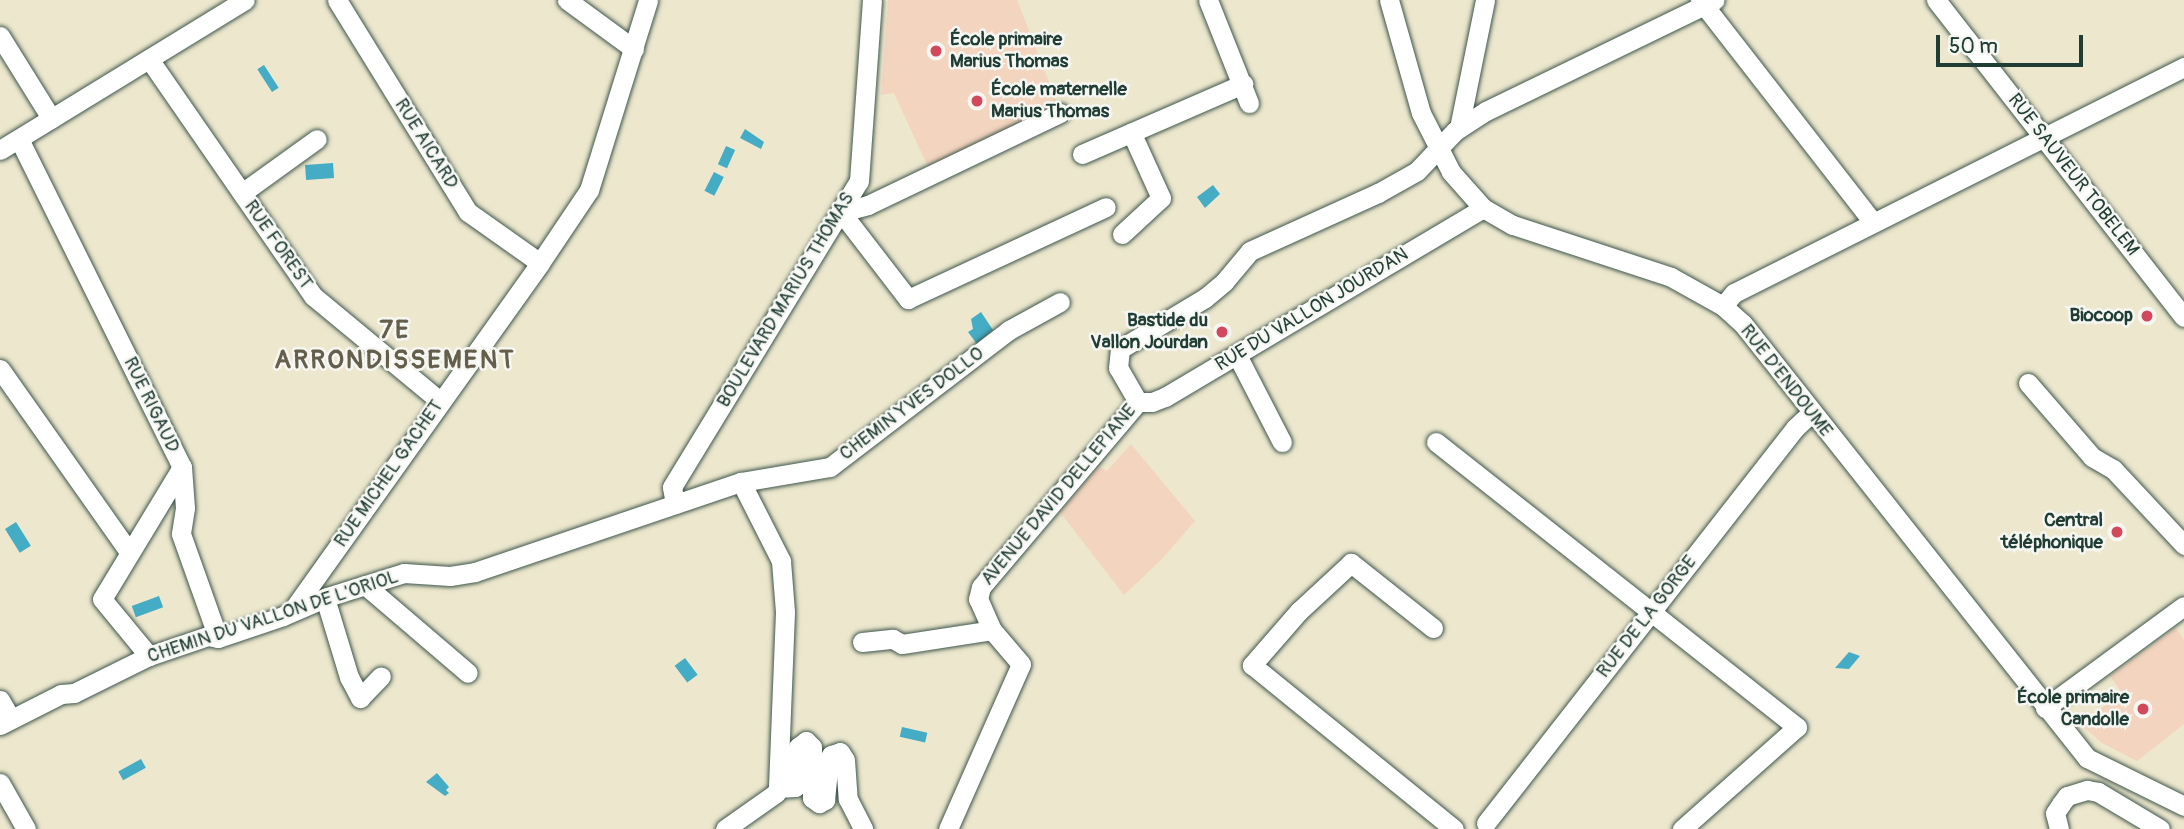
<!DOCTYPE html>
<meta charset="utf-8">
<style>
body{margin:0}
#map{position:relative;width:2184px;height:829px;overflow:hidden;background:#ece7cd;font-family:Pangolin,sans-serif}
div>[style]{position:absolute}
.built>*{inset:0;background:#f3d4be}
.water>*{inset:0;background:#44acc4;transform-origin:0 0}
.roads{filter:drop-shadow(0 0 2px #3e564b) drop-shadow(0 0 2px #3e564b)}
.minor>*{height:19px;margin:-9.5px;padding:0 9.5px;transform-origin:9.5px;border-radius:9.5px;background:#fff}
.dots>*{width:19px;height:19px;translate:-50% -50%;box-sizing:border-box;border:4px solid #f6f6f2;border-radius:50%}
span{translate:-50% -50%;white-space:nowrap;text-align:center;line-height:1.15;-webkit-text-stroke:5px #f6f6f2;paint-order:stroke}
.poi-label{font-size:19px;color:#1f3d34;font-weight:700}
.left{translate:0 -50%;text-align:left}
.right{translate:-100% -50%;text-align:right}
.street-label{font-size:19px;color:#1f3d34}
.district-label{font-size:26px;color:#645f4b;font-weight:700;letter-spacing:2px}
.scale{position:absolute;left:1936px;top:35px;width:147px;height:32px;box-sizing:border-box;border:4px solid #1f3d34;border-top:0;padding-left:9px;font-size:21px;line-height:24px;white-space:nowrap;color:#1f3d34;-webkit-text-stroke:5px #f6f6f2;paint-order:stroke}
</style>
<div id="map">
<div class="built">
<div style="clip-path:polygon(888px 0,1017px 0,1059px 108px,929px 169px,894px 93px,881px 95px)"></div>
<div style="clip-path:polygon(1131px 444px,1195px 521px,1162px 559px,1124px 595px,1060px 512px,1099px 467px,1107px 471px)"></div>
<div style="clip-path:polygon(2176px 628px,2184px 640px,2184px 724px,2137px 761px,2102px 743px,2080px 724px,2122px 693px,2110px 676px)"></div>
</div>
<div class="water">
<div style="left:264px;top:65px;width:27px;height:8px;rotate:57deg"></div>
<div style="clip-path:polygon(745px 129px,764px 142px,761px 149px,740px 138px)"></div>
<div style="left:726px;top:146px;width:10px;height:20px;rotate:24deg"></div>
<div style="left:333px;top:163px;width:15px;height:28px;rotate:86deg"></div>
<div style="left:714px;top:172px;width:11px;height:21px;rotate:27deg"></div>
<div style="clip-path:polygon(1213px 185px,1220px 194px,1205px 208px,1197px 197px)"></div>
<div style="clip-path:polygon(981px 312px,993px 330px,977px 344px,968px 332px,973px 329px,971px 319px)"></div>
<div style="left:16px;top:522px;width:28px;height:13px;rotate:58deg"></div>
<div style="left:159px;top:596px;width:12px;height:29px;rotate:70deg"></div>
<div style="clip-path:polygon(1849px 652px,1860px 656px,1849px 669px,1835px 668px)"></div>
<div style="left:685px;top:658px;width:21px;height:13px;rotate:53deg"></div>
<div style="left:902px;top:727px;width:26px;height:10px;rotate:13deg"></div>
<div style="left:141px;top:759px;width:10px;height:26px;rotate:61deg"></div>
<div style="clip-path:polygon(437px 773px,449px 787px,446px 790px,449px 793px,445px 796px,426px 782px)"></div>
</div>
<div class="roads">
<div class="minor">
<div style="left:337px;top:0;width:249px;rotate:58.3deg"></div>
<div style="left:468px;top:212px;width:88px;rotate:35.3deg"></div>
<div style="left:567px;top:0;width:83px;rotate:36.2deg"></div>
<div style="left:1208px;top:0;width:111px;rotate:68.3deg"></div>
<div style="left:1389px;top:0;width:117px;rotate:74.2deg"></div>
<div style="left:1421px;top:113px;width:66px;rotate:63deg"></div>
<div style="left:1451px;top:172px;width:48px;rotate:48.4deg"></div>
<div style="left:1483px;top:208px;width:34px;rotate:30deg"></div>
<div style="left:1513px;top:225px;width:166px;rotate:18.2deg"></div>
<div style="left:1671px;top:277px;width:60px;rotate:29.1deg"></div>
<div style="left:1723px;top:306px;width:27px;rotate:42deg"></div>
<div style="left:1743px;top:324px;width:554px;rotate:51.6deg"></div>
<div style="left:2087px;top:758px;width:108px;rotate:26.3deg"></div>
<div style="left:1700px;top:0;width:281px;rotate:52.1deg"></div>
<div style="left:1936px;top:0;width:402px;rotate:52deg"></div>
<div style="left:0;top:36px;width:97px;rotate:58.1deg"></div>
<div style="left:149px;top:59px;width:288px;rotate:55.3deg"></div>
<div style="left:313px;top:296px;width:165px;rotate:39.6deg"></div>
<div style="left:1060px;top:113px;width:213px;rotate:154.4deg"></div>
<div style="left:868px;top:205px;width:28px;rotate:165deg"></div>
<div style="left:841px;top:212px;width:110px;rotate:52.4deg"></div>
<div style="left:908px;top:299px;width:218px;rotate:-24.9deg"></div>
<div style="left:1459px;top:128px;width:131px;rotate:-78.5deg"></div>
<div style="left:19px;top:139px;width:366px;rotate:63.6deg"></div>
<div style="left:182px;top:467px;width:154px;rotate:121.2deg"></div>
<div style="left:102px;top:599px;width:74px;rotate:50.5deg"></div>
<div style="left:0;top:150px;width:287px;rotate:-31.5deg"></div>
<div style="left:1082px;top:154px;width:176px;rotate:-23.5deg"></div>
<div style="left:242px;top:193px;width:92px;rotate:-35.8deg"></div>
<div style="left:1122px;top:234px;width:53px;rotate:-42.7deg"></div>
<div style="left:1161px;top:198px;width:72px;rotate:-114.4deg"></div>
<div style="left:1723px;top:306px;width:17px;rotate:-50deg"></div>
<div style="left:1734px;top:293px;width:504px;rotate:-26.67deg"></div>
<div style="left:1237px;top:355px;width:98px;rotate:62.7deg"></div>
<div style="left:0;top:369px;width:224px;rotate:54.8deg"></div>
<div style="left:2028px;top:383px;width:98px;rotate:49.1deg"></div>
<div style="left:2092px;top:457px;width:24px;rotate:30deg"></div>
<div style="left:2113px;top:469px;width:104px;rotate:46.9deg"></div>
<div style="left:1138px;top:402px;width:14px"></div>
<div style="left:1152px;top:402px;width:14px;rotate:-21deg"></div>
<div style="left:1165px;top:397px;width:370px;rotate:-30.7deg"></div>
<div style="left:1436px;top:442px;width:460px;rotate:38.3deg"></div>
<div style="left:1797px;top:727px;width:154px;rotate:138.4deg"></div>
<div style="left:182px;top:467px;width:41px;rotate:85.8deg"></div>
<div style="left:185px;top:508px;width:26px;rotate:99deg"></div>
<div style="left:181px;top:534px;width:110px;rotate:70.4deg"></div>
<div style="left:741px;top:482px;width:89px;rotate:63.1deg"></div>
<div style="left:781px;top:561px;width:51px;rotate:85.5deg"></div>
<div style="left:785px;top:612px;width:176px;rotate:92.3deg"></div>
<div style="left:675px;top:504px;width:17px;rotate:-100deg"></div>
<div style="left:672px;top:487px;width:359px;rotate:-58.6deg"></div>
<div style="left:859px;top:181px;width:181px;rotate:-85.9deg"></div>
<div style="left:365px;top:585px;width:135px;rotate:40.5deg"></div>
<div style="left:325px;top:598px;width:83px;rotate:73.1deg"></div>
<div style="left:349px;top:677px;width:24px;rotate:62deg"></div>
<div style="left:360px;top:698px;width:30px;rotate:-46deg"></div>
<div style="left:292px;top:611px;width:427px;rotate:-54.5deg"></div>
<div style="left:540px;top:263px;width:88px;rotate:-56.1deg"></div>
<div style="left:589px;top:190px;width:199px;rotate:-72.7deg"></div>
<div style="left:1433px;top:628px;width:105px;rotate:-141.6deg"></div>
<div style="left:1351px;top:563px;width:71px;rotate:137.3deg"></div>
<div style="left:1299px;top:611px;width:72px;rotate:131deg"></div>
<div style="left:1252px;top:665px;width:260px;rotate:39.1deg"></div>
<div style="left:862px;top:642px;width:31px;rotate:-6deg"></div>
<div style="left:893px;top:639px;width:10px;rotate:29deg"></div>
<div style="left:902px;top:644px;width:91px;rotate:-8.8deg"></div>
<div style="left:0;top:700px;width:22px;rotate:60deg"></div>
<div style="left:2045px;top:708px;width:172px;rotate:-36.3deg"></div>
<div style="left:0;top:725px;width:68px;rotate:-26.9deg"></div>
<div style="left:61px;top:694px;width:13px;rotate:-4deg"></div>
<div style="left:74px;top:693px;width:84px;rotate:-26.3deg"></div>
<div style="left:149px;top:656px;width:62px;rotate:-18.7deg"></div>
<div style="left:208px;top:636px;width:10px;rotate:11deg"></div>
<div style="left:218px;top:638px;width:69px;rotate:-18.7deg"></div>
<div style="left:283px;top:616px;width:48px;rotate:-23.4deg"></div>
<div style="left:327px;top:597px;width:81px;rotate:-17.3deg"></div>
<div style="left:404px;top:573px;width:46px;rotate:3.7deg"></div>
<div style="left:450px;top:576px;width:25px;rotate:-9deg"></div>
<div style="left:475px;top:572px;width:281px;rotate:-18.7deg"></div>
<div style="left:741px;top:482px;width:90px;rotate:-9.6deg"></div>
<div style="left:830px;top:467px;width:225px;rotate:-37.4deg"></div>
<div style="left:1009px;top:330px;width:58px;rotate:-28.8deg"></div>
<div style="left:0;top:783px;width:53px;rotate:60.5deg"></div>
<div style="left:778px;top:788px;width:17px;rotate:-3deg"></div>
<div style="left:795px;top:787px;width:40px;rotate:-85.7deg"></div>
<div style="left:798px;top:747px;width:10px;rotate:-37deg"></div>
<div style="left:806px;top:741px;width:8px;rotate:45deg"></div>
<div style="left:812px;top:747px;width:51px;rotate:90deg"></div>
<div style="left:812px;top:798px;width:9px;rotate:36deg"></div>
<div style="left:819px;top:803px;width:7px;rotate:-27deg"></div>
<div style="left:825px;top:800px;width:40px;rotate:-84.3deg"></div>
<div style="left:829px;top:760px;width:5px;rotate:-68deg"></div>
<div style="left:831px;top:755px;width:9px;rotate:-18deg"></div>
<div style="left:840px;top:752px;width:9px;rotate:58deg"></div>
<div style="left:845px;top:760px;width:39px;rotate:86deg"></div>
<div style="left:848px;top:799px;width:34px;rotate:63deg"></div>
<div style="left:1486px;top:823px;width:502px;rotate:-51.96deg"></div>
<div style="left:1795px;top:428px;width:22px;rotate:-43deg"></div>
<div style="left:725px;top:829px;width:62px;rotate:-35.2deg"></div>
<div style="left:776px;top:793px;width:5px;rotate:-68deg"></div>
<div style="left:948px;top:829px;width:180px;rotate:-66.1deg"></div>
<div style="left:1021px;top:664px;width:45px;rotate:-130.5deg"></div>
<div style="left:992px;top:630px;width:34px;rotate:-114deg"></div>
<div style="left:978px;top:599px;width:12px;rotate:-76deg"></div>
<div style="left:981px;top:587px;width:243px;rotate:-49.7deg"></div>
<div style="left:1138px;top:402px;width:39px;rotate:-120deg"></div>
<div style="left:1118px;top:368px;width:19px;rotate:-84deg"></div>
<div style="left:1120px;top:349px;width:99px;rotate:-31deg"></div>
<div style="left:1205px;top:298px;width:25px;rotate:-40deg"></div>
<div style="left:1224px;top:282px;width:40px;rotate:-50deg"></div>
<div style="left:1250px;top:251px;width:141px;rotate:-24.4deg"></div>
<div style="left:1378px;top:193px;width:45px;rotate:-29.4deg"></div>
<div style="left:1417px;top:171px;width:55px;rotate:-46.5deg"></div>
<div style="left:1455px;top:131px;width:37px;rotate:-33deg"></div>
<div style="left:1486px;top:111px;width:254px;rotate:-25.9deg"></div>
<div style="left:2059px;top:829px;width:16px;rotate:-104deg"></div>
<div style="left:2055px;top:813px;width:11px;rotate:-56deg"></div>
<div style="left:2061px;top:804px;width:10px;rotate:-53deg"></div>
<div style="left:2067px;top:796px;width:21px;rotate:-17deg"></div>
<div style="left:2087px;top:790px;width:11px;rotate:10deg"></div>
<div style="left:2098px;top:792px;width:72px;rotate:30.8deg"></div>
</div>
</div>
<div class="dots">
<div style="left:936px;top:51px;background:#d1495b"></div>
<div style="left:977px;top:101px;background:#d1495b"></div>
<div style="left:2147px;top:316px;background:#d1495b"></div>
<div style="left:1222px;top:332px;background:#d1495b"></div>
<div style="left:2117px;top:532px;background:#d1495b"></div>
<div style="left:2143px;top:709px;background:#d1495b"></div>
</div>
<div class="poi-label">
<span class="left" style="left:950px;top:51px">École primaire<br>Marius Thomas</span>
<span class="left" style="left:991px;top:101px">École maternelle<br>Marius Thomas</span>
<span class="right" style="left:2133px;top:316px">Biocoop</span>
<span class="right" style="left:1208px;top:332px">Bastide du<br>Vallon Jourdan</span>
<span class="right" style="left:2103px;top:532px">Central<br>téléphonique</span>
<span class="right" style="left:2129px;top:709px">École primaire<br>Candolle</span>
</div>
<div class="street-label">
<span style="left:426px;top:144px;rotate:58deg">RUE AICARD</span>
<span style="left:2073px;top:175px;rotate:52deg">RUE SAUVEUR TOBELEM</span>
<span style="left:278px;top:245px;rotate:55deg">RUE FOREST</span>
<span style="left:786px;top:300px;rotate:-59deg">BOULEVARD MARIUS THOMAS</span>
<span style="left:1312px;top:310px;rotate:-31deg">RUE DU VALLON JOURDAN</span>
<span style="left:1786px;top:381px;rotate:52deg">RUE D'ENDOUME</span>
<span style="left:912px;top:404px;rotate:-37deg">CHEMIN YVES DOLLO</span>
<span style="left:151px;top:405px;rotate:64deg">RUE RIGAUD</span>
<span style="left:389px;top:474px;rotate:-55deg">RUE MICHEL GACHET</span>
<span style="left:1059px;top:495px;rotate:-50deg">AVENUE DAVID DELLEPIANE</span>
<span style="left:273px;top:617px;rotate:-18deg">CHEMIN DU VALLON DE L'ORIOL</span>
<span style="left:1647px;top:617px;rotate:-52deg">RUE DE LA GORGE</span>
</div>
<div class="district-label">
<span style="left:395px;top:346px">7E<br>ARRONDISSEMENT</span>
</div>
<div class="scale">50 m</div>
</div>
